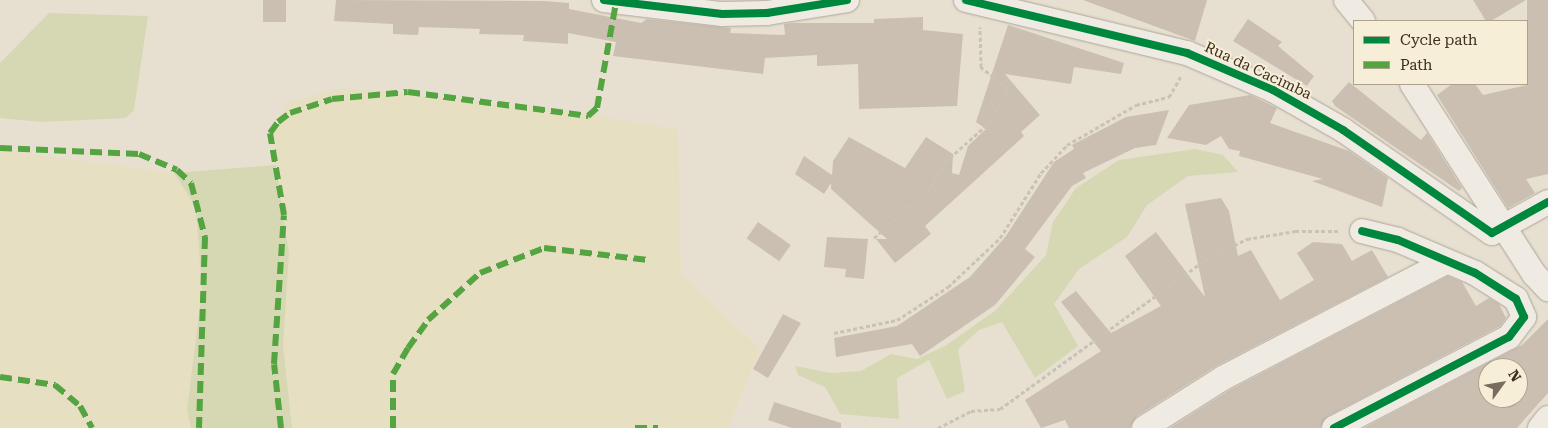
<!DOCTYPE html>
<style>
body{margin:0}
#map{position:relative;width:1548px;height:428px;overflow:hidden;background:#e7e0d1;font-family:"Roboto Serif",serif}
div>[style]{position:absolute}
.farmland>*{inset:0;background:#e6dfc2}
.green>*{inset:0;background:#d6d7b3}
.building>*{inset:0;background:#cbbfb2;transform-origin:0 0}
.path>*{height:3px;margin-top:-1.5px;transform-origin:0;background:repeating-linear-gradient(90deg,#c8c2b9 0 4px,transparent 0 6.5px)}
.roads{filter:drop-shadow(0 0 1px #ada599) drop-shadow(0 0 1px #ada599)}
.minor>*{height:24px;margin:-12px;padding:0 12px;transform-origin:12px;border-radius:12px;background:#efebe3}
.quiet>*{height:6px;margin-top:-3px;transform-origin:0;background:repeating-linear-gradient(90deg,#54a441 0 12px,transparent 0 18px)}
.cycleway>*{height:8px;margin:-4px;padding:0 4px;transform-origin:4px;border-radius:4px;background:#00873e}
span{translate:-50% -50%;white-space:nowrap;text-align:center;line-height:1.15;-webkit-text-stroke:4px #f7eed8;paint-order:stroke}
.street-label{font-size:15px;color:#3d2e20}
.legend{position:absolute;left:1353px;top:20px;width:175px;height:65px;box-sizing:border-box;background:#f7eed8;border:1px solid #ada18e;margin:0;padding:6px 9px;list-style:none;font-size:15px;color:#3d2e20}
.legend li{display:flex;align-items:center;gap:10px;height:25px}
.legend b{width:25px;border:1px solid #ada18e}
.north{position:absolute;left:1478px;top:358px;width:50px;height:50px;box-sizing:border-box;background:#f7eed8;border:1px solid #ada18e;border-radius:50%;rotate:58deg;font-size:14px;font-weight:700;line-height:20px;text-align:center;color:#3d2e20}
.north::after{content:'';display:block;margin:auto;width:18px;height:22px;background:#786c5e;clip-path:polygon(50% 0,100% 100%,50% 72%,0 100%)}
</style>
<div id="map">
<div class="farmland">
<div style="clip-path:polygon(344px 88px,560px 110px,678px 129px,681px 274px,760px 349px,728px 428px,292px 428px,283px 345px,289px 253px,283px 192px,269px 140px,288px 102px)"></div>
<div style="clip-path:polygon(0 150px,174px 173px,196px 207px,202px 291px,187px 409px,191px 428px,0 428px)"></div>
</div>
<div class="green">
<div style="clip-path:polygon(49px 13px,148px 16px,134px 110px,126px 118px,41px 122px,0 118px,0 63px)"></div>
<div style="clip-path:polygon(1195px 149px,1223px 155px,1238px 172px,1188px 176px,1147px 205px,1127px 237px,1079px 269px,1054px 304px,1078px 346px,1035px 378px,1002px 322px,979px 330px,958px 349px,965px 391px,947px 399px,929px 360px,897px 378px,899px 419px,840px 414px,825px 387px,798px 375px,795px 366px,831px 373px,861px 371px,891px 354px,917px 359px,945px 346px,996px 310px,1046px 255px,1053px 222px,1076px 188px,1119px 160px)"></div>
<div style="clip-path:polygon(276px 165px,289px 253px,283px 345px,292px 428px,191px 428px,187px 409px,202px 291px,196px 207px,174px 173px)"></div>
</div>
<div class="building">
<div style="left:263px;top:0;width:23px;height:22px"></div>
<div style="clip-path:polygon(336px 0,544px 1px,569px 3px,569px 9px,641px 23px,647px 19px,731px 28px,730px 33px,785px 35px,784px 24px,793px 23px,874px 23px,874px 19px,923px 17px,923px 30px,963px 34px,957px 106px,859px 109px,858px 64px,817px 66px,817px 55px,765px 58px,763px 74px,613px 56px,616px 42px,568px 33px,568px 44px,523px 41px,524px 35px,479px 34px,480px 29px,419px 27px,418px 35px,393px 34px,393px 24px,334px 21px)"></div>
<div style="clip-path:polygon(1083px 0,1207px 0,1195px 41px)"></div>
<div style="clip-path:polygon(1473px 0,1526px 0,1491px 21px,1486px 21px)"></div>
<div style="clip-path:polygon(1527px 0,1548px 0,1548px 174px,1526px 179px,1535px 193px,1508px 208px,1437px 95px,1452px 84px,1475px 84px,1483px 95px,1527px 85px)"></div>
<div style="clip-path:polygon(1248px 19px,1282px 42px,1278px 46px,1314px 76px,1307px 86px,1233px 41px)"></div>
<div style="clip-path:polygon(1008px 25px,1124px 63px,1121px 74px,1074px 67px,1071px 84px,1005px 74px,1040px 115px,1021px 132px,1024px 136px,925px 226px,931px 234px,895px 263px,876px 239px,887px 239px,831px 189px,831px 183px,824px 194px,795px 174px,804px 156px,832px 175px,833px 161px,849px 137px,905px 168px,926px 137px,953px 154px,952px 173px,959px 175px,968px 146px,986px 129px,976px 122px)"></div>
<div style="clip-path:polygon(1349px 82px,1421px 140px,1427px 133px,1462px 188px,1459px 191px,1335px 106px,1332px 101px)"></div>
<div style="clip-path:polygon(1250px 95px,1277px 108px,1270px 123px,1349px 151px,1388px 178px,1382px 207px,1312px 181px,1323px 179px,1239px 156px,1240px 151px,1229px 149px,1221px 136px,1206px 145px,1167px 138px,1189px 105px)"></div>
<div style="clip-path:polygon(1169px 110px,1156px 145px,1135px 148px,1083px 173px,1086px 178px,1072px 186px,1025px 249px,1035px 257px,995px 305px,920px 356px,912px 344px,836px 357px,834px 338px,897px 326px,970px 277px,1006px 236px,1054px 162px,1074px 149px,1072px 145px,1126px 117px)"></div>
<div style="clip-path:polygon(1221px 198px,1229px 211px,1238px 256px,1251px 250px,1280px 300px,1314px 280px,1297px 253px,1313px 242px,1342px 244px,1352px 261px,1372px 250px,1388px 277px,1216px 366px,1137px 416px,1130px 428px,1069px 428px,1065px 420px,1041px 428px,1025px 400px,1101px 351px,1061px 302px,1076px 291px,1111px 333px,1161px 306px,1125px 256px,1156px 232px,1205px 297px,1185px 204px)"></div>
<div style="left:758px;top:222px;width:40px;height:20px;rotate:35deg"></div>
<div style="clip-path:polygon(827px 237px,868px 239px,864px 279px,845px 277px,846px 269px,824px 267px)"></div>
<div style="clip-path:polygon(1448px 276px,1462px 282px,1476px 306px,1489px 298px,1499px 304px,1506px 318px,1500px 326px,1328px 416px,1320px 428px,1170px 428px,1230px 390px)"></div>
<div style="clip-path:polygon(783px 314px,801px 323px,768px 378px,753px 369px)"></div>
<div style="clip-path:polygon(evenodd,1548px 319px,1548px 393px,1517px 428px,1364px 428px,1522px 345px,1548px 319px,1488px 368px,1518px 368px,1518px 398px,1488px 398px,1488px 368px)"></div>
<div style="clip-path:polygon(774px 402px,841px 423px,841px 428px,792px 428px,768px 420px)"></div>
</div>
<div class="path">
<div style="left:874px;top:238px;width:76px;rotate:-41.8deg"></div>
<div style="left:931px;top:187px;width:29px;rotate:-61deg"></div>
<div style="left:945px;top:162px;width:57px;rotate:-41.5deg"></div>
<div style="left:988px;top:124px;width:41px;rotate:-59deg"></div>
<div style="left:1009px;top:89px;width:36px;rotate:-142deg"></div>
<div style="left:981px;top:67px;width:40px;rotate:-91.4deg"></div>
<div style="left:834px;top:333px;width:64px;rotate:-11.7deg"></div>
<div style="left:897px;top:320px;width:61px;rotate:-32.9deg"></div>
<div style="left:948px;top:287px;width:71px;rotate:-43.3deg"></div>
<div style="left:1000px;top:238px;width:77px;rotate:-57.8deg"></div>
<div style="left:1041px;top:173px;width:38px;rotate:-47deg"></div>
<div style="left:1067px;top:145px;width:80px;rotate:-30.1deg"></div>
<div style="left:1136px;top:105px;width:34px;rotate:-14deg"></div>
<div style="left:1169px;top:97px;width:24px;rotate:-60deg"></div>
<div style="left:938px;top:428px;width:37px;rotate:-27deg"></div>
<div style="left:971px;top:411px;width:29px;rotate:-4deg"></div>
<div style="left:1000px;top:409px;width:253px;rotate:-36deg"></div>
<div style="left:1205px;top:260px;width:47px;rotate:-26.6deg"></div>
<div style="left:1247px;top:239px;width:49px;rotate:-9.5deg"></div>
<div style="left:1295px;top:231px;width:44px"></div>
</div>
<div class="roads">
<div class="minor">
<div style="left:604px;top:0;width:119px;rotate:6.8deg"></div>
<div style="left:722px;top:14px;width:45px;rotate:-1.3deg"></div>
<div style="left:767px;top:13px;width:81px;rotate:-9.2deg"></div>
<div style="left:966px;top:0;width:227px;rotate:13.5deg"></div>
<div style="left:1187px;top:53px;width:94px;rotate:23.3deg"></div>
<div style="left:1273px;top:90px;width:81px;rotate:29.7deg"></div>
<div style="left:1343px;top:130px;width:181px;rotate:34.7deg"></div>
<div style="left:1492px;top:233px;width:64px;rotate:-29deg"></div>
<div style="left:1346px;top:0;width:27px;rotate:51deg"></div>
<div style="left:1412px;top:84px;width:226px;rotate:57.3deg"></div>
<div style="left:1534px;top:274px;width:21px;rotate:47deg"></div>
<div style="left:1144px;top:428px;width:93px;rotate:-32.3deg"></div>
<div style="left:1223px;top:378px;width:251px;rotate:-27.5deg"></div>
<div style="left:1334px;top:428px;width:197px;rotate:-27.5deg"></div>
<div style="left:1509px;top:337px;width:25px;rotate:-53deg"></div>
<div style="left:1524px;top:317px;width:20px;rotate:-114deg"></div>
<div style="left:1516px;top:299px;width:49px;rotate:-147.6deg"></div>
<div style="left:1475px;top:273px;width:84px;rotate:-156.8deg"></div>
<div style="left:1398px;top:240px;width:37px;rotate:-166deg"></div>
<div style="left:1540px;top:428px;width:13px;rotate:-51deg"></div>
</div>
</div>
<div class="quiet">
<div style="left:0;top:148px;width:139px;rotate:2.5deg"></div>
<div style="left:139px;top:154px;width:41px;rotate:22.8deg"></div>
<div style="left:177px;top:170px;width:19px;rotate:43deg"></div>
<div style="left:191px;top:183px;width:56px;rotate:75.5deg"></div>
<div style="left:205px;top:237px;width:191px;rotate:91.8deg"></div>
<div style="left:0;top:377px;width:56px;rotate:8.3deg"></div>
<div style="left:55px;top:385px;width:33px;rotate:40deg"></div>
<div style="left:80px;top:406px;width:25px;rotate:61deg"></div>
<div style="left:281px;top:428px;width:64px;rotate:-96.2deg"></div>
<div style="left:274px;top:364px;width:149px;rotate:-86.2deg"></div>
<div style="left:284px;top:215px;width:83px;rotate:-99.7deg"></div>
<div style="left:270px;top:133px;width:14px;rotate:-54deg"></div>
<div style="left:278px;top:122px;width:15px;rotate:-37deg"></div>
<div style="left:290px;top:113px;width:44px;rotate:-18.4deg"></div>
<div style="left:332px;top:99px;width:76px;rotate:-5.3deg"></div>
<div style="left:408px;top:92px;width:182px;rotate:7.6deg"></div>
<div style="left:588px;top:116px;width:12px;rotate:-42deg"></div>
<div style="left:597px;top:108px;width:108px;rotate:-79.8deg"></div>
<div style="left:393px;top:428px;width:54px;rotate:-90deg"></div>
<div style="left:393px;top:374px;width:30px;rotate:-60deg"></div>
<div style="left:408px;top:348px;width:34px;rotate:-54deg"></div>
<div style="left:428px;top:320px;width:70px;rotate:-42.1deg"></div>
<div style="left:480px;top:273px;width:69px;rotate:-21.3deg"></div>
<div style="left:544px;top:248px;width:105px;rotate:6.6deg"></div>
<div style="left:635px;top:428px;width:23px"></div>
</div>
<div class="cycleway">
<div style="left:604px;top:0;width:119px;rotate:6.8deg"></div>
<div style="left:722px;top:14px;width:45px;rotate:-1.3deg"></div>
<div style="left:767px;top:13px;width:81px;rotate:-9.2deg"></div>
<div style="left:966px;top:0;width:227px;rotate:13.5deg"></div>
<div style="left:1187px;top:53px;width:94px;rotate:23.3deg"></div>
<div style="left:1273px;top:90px;width:81px;rotate:29.7deg"></div>
<div style="left:1343px;top:130px;width:181px;rotate:34.7deg"></div>
<div style="left:1492px;top:233px;width:64px;rotate:-29deg"></div>
<div style="left:1334px;top:428px;width:197px;rotate:-27.5deg"></div>
<div style="left:1509px;top:337px;width:25px;rotate:-53deg"></div>
<div style="left:1524px;top:317px;width:20px;rotate:-114deg"></div>
<div style="left:1516px;top:299px;width:49px;rotate:-147.6deg"></div>
<div style="left:1475px;top:273px;width:84px;rotate:-156.8deg"></div>
<div style="left:1398px;top:240px;width:37px;rotate:-166deg"></div>
</div>
<div class="street-label">
<span style="left:1258px;top:71px;rotate:25deg">Rua da Cacimba</span>
</div>
<ul class="legend">
<li><b style="height:6px;background:#00873e"></b>Cycle path</li>
<li><b style="height:6px;background:#54a441"></b>Path</li>
</ul>
<div class="north">N</div>
</div>
